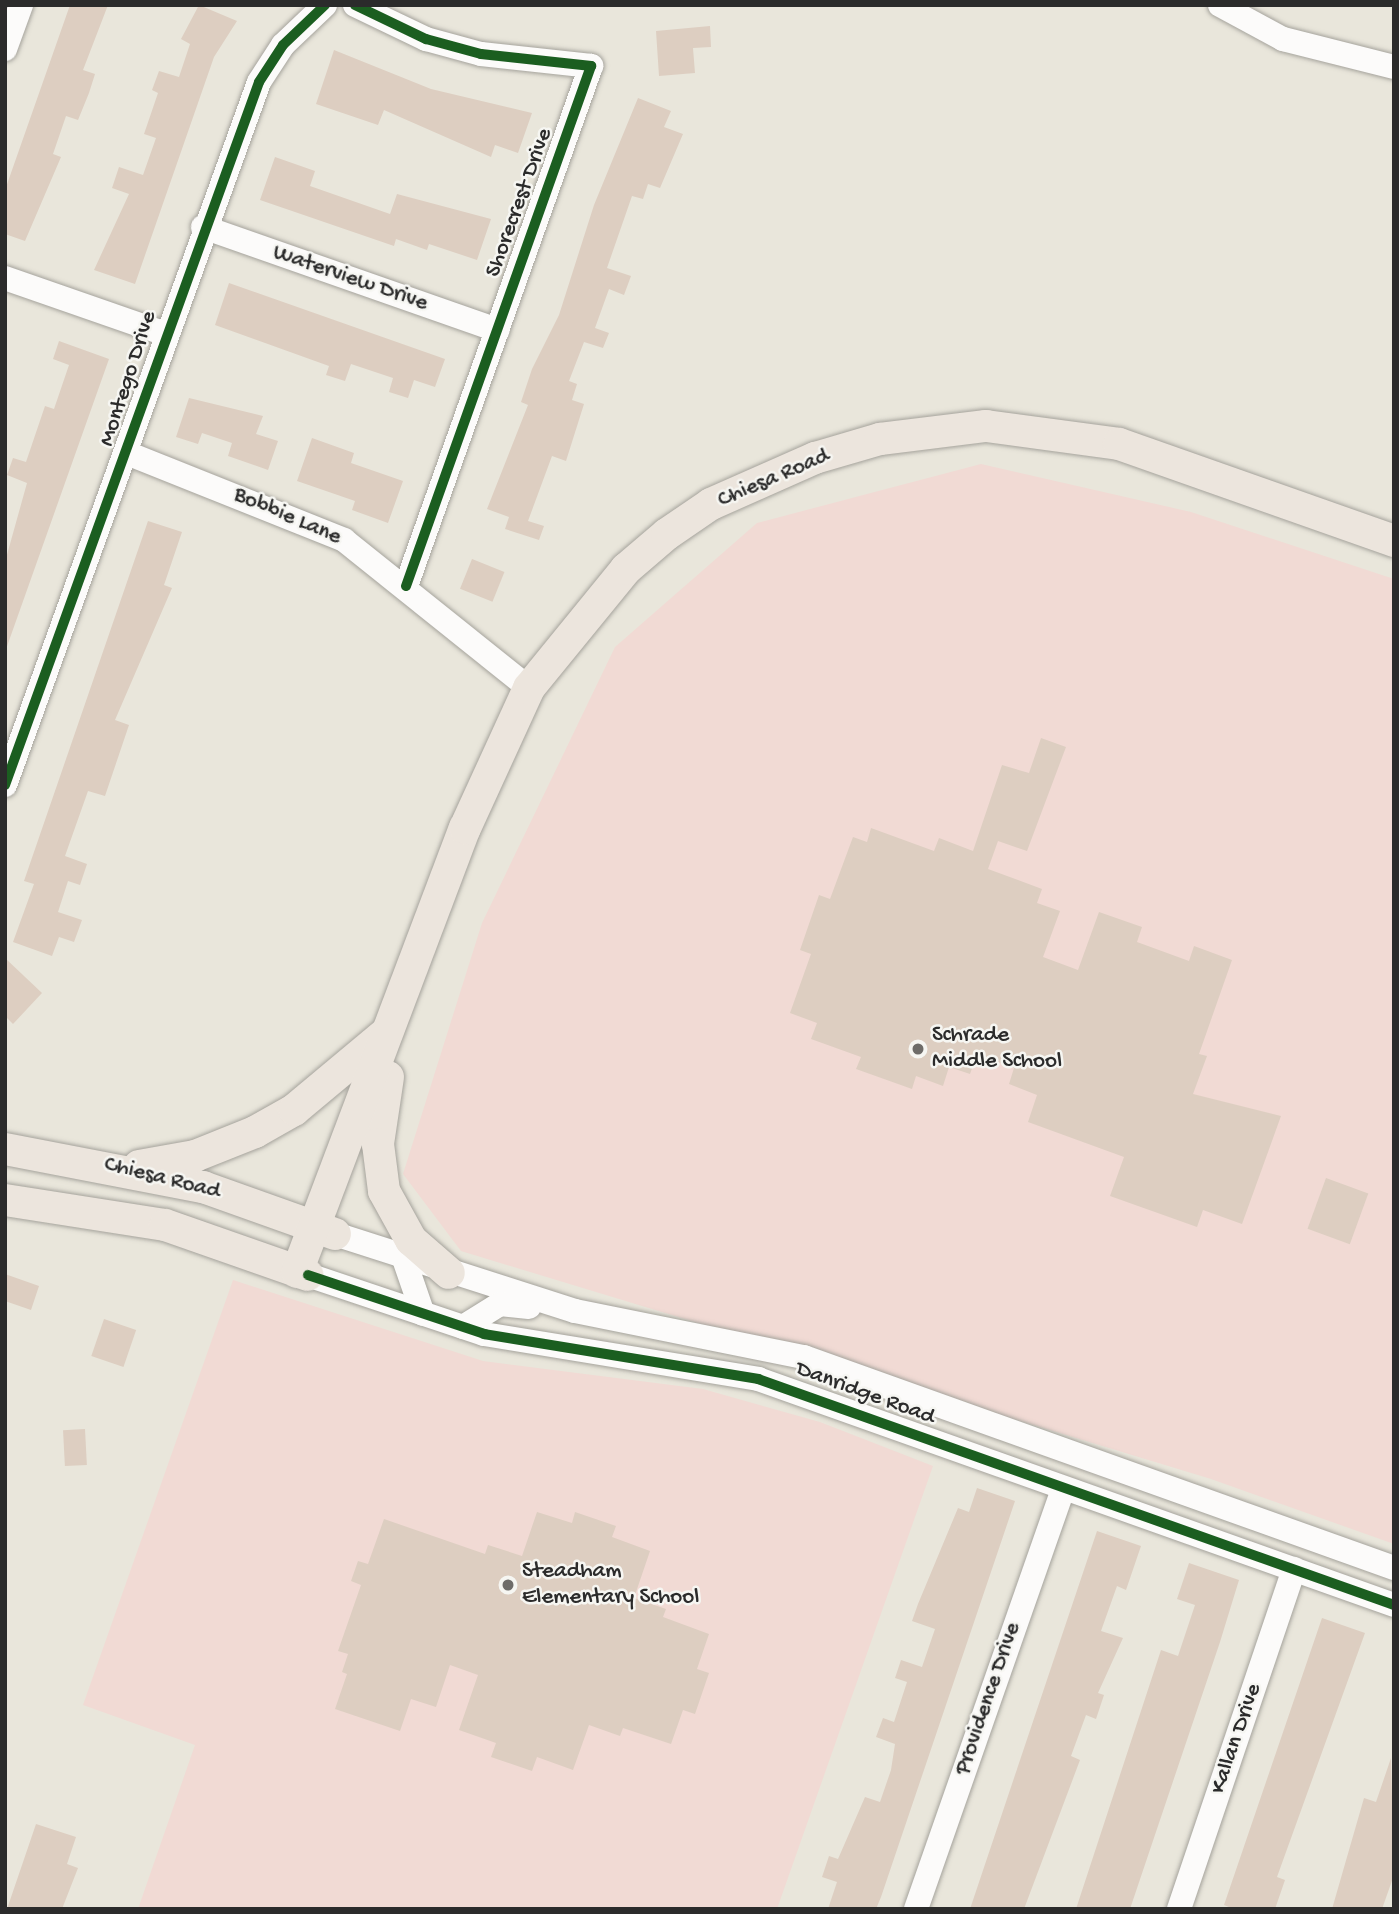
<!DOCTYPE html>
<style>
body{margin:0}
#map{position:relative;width:1399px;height:1914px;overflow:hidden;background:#e9e6db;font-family:"Gochi Hand",sans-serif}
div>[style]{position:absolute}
.built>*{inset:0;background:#f1dad4}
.building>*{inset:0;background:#ddcec1;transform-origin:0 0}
.roads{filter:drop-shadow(0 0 2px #a5a39c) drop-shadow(0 0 2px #a5a39c)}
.minor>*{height:24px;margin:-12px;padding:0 12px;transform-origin:12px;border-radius:12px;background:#fcfbfa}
.major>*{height:32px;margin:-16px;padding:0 16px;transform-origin:16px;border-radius:16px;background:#ece5dd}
.cycleway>*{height:10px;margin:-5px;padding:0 5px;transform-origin:5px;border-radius:5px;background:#1b5e20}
.dots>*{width:19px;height:19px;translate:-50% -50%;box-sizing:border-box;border:4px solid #f6f6f2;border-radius:50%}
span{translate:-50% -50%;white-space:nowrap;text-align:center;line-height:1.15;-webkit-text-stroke:5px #f6f6f2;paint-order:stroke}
.street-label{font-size:23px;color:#2b2b2b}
.poi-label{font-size:23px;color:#2b2b2b}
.left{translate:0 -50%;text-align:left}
.frame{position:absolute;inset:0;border:7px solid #2b2b2b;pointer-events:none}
</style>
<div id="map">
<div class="built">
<div style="clip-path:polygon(981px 464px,1191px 512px,1394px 579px,1394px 1544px,1211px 1479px,461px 1251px,403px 1174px,482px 923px,615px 647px,757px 523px)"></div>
<div style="clip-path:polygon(233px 1280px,483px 1361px,703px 1389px,820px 1422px,933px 1466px,777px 1909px,138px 1909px,195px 1745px,83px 1705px)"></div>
</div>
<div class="building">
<div style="clip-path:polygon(70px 5px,108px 5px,83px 70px,95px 74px,89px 93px,78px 120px,66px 116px,53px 154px,61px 157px,25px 241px,5px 234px,5px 190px)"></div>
<div style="clip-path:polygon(199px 5px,237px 21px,214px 57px,135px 284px,94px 270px,129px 194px,112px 188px,119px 167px,143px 175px,156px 138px,144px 134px,158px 93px,152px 90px,159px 71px,179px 77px,190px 44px,181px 39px)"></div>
<div style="clip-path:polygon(710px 26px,711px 47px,693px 48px,695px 73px,659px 76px,656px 31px)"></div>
<div style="clip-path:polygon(334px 50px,431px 89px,532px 113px,518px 153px,495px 145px,491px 157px,384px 110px,378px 125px,316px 104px)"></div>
<div style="clip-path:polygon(638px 98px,671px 111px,664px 127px,683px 134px,660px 188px,648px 184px,643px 199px,632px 196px,607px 268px,631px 276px,624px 295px,609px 289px,595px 328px,609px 333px,603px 348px,584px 342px,569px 381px,577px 384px,572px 400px,584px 404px,566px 461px,552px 456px,528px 521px,544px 526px,539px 540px,505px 529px,509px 517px,487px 509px,528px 405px,521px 402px,532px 369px,559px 315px,594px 205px)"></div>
<div style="clip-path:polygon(275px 157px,315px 171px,310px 186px,390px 214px,397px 194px,491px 219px,477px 260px,429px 244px,427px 250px,396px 239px,394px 246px,260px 200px)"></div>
<div style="clip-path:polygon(229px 283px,445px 359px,435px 387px,414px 380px,408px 398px,389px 392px,393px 378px,351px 364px,345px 381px,326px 375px,329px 366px,215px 325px)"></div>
<div style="clip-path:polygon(59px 341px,109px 359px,5px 652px,5px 562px,27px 483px,7px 475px,13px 458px,26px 462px,45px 406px,54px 409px,69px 365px,53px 359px)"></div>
<div style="clip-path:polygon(189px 398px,263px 416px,256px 434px,278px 441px,268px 470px,228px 456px,232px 443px,202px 433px,198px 444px,176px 437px)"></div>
<div style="clip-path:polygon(312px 438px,354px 453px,351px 463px,403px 481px,388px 523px,352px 510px,355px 501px,297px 481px)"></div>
<div style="clip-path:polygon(148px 521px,182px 532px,164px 585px,172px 588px,115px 720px,129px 725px,105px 796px,88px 791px,65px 856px,87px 864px,80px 885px,68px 881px,58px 912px,82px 920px,74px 942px,59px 937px,52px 956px,13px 942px,34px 884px,24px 881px)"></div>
<div style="left:472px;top:559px;width:35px;height:32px;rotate:22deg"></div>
<div style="clip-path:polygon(1041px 738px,1066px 747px,1027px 851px,998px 841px,988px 869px,1042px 889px,1037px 903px,1060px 911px,1043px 957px,1078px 970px,1099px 912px,1142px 927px,1137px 942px,1189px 961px,1194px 946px,1232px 960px,1199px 1054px,1207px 1056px,1193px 1094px,1281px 1116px,1242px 1224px,1203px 1210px,1197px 1227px,1110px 1196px,1124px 1157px,1028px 1122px,1037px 1095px,1009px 1084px,1014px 1068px,977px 1054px,970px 1074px,949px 1067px,943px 1086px,916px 1076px,912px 1089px,856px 1069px,861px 1057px,811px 1039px,817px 1023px,790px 1013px,811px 954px,800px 950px,819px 895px,830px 899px,853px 837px,867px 842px,871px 828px,934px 851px,939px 838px,973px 851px,1002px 765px,1029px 773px)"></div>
<div style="clip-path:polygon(5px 958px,42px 993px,13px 1024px,5px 1016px)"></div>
<div style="left:1326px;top:1178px;width:45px;height:54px;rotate:20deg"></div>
<div style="clip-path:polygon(5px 1274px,39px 1286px,31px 1310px,5px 1301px)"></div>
<div style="left:104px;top:1319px;width:34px;height:39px;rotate:19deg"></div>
<div style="left:85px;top:1429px;width:36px;height:22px;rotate:87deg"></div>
<div style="clip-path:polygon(977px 1488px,1015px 1501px,881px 1897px,876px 1909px,828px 1909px,837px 1882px,822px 1877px,829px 1856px,838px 1859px,865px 1797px,880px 1802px,891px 1770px,895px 1744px,876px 1737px,883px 1718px,894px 1722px,907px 1682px,895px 1678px,901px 1660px,922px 1667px,935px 1629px,912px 1621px,918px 1604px,958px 1508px,969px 1512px)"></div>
<div style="clip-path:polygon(537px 1512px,572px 1523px,575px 1512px,616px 1526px,612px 1537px,650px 1551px,634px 1598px,666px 1609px,663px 1617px,709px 1634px,697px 1669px,709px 1673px,695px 1714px,683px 1710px,671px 1744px,623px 1728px,620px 1736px,589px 1725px,573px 1770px,537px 1757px,532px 1771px,491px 1757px,496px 1743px,459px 1730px,478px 1675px,450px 1665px,436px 1707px,411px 1699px,400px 1731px,335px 1709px,347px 1674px,342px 1672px,348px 1654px,338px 1651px,361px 1585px,351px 1581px,358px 1561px,368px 1564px,384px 1519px,485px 1554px,488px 1545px,522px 1556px)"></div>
<div style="clip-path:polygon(1097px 1531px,1141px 1546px,1126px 1590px,1117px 1586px,1101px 1631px,1123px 1638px,1098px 1693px,1104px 1695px,1096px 1719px,1086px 1715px,1071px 1756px,1080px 1760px,1024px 1909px,970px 1909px)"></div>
<div style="clip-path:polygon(1189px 1563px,1239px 1580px,1220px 1642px,1130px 1909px,1076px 1909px,1161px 1650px,1178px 1656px,1195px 1605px,1177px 1599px)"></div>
<div style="clip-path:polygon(1322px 1618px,1365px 1633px,1277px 1877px,1285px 1880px,1275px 1909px,1234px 1909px,1224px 1905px)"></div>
<div style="clip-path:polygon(1391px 1758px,1394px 1875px,1382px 1909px,1332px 1909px,1364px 1798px,1376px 1802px)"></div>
<div style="clip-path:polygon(36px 1824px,76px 1837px,67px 1864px,78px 1868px,62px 1909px,7px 1909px)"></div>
</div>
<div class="roads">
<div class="minor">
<div style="left:355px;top:5px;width:79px;rotate:25.6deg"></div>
<div style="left:426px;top:39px;width:57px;rotate:15.3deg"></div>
<div style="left:481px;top:54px;width:111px;rotate:6.2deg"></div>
<div style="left:591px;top:66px;width:552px;rotate:109.58deg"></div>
<div style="left:1220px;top:5px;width:72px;rotate:28.4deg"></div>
<div style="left:1283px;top:39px;width:114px;rotate:14.2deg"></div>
<div style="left:5px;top:49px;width:47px;rotate:-70deg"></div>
<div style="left:203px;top:227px;width:312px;rotate:19.3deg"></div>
<div style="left:5px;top:278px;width:170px;rotate:19.2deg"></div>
<div style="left:127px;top:453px;width:234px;rotate:21.8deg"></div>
<div style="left:344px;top:540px;width:237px;rotate:38.7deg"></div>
<div style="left:5px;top:785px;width:747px;rotate:-70.13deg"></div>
<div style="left:259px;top:82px;width:44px;rotate:-57deg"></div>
<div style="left:283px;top:45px;width:58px;rotate:-43.6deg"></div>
<div style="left:335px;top:1234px;width:252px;rotate:17.8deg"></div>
<div style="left:575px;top:1311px;width:234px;rotate:11.4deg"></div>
<div style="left:804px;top:1357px;width:627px;rotate:19.68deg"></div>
<div style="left:403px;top:1256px;width:61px;rotate:71deg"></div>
<div style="left:308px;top:1275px;width:186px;rotate:18.5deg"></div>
<div style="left:484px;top:1334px;width:278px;rotate:9.3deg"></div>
<div style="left:758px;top:1379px;width:675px;rotate:19.56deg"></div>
<div style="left:463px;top:1327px;width:44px;rotate:-31.9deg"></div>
<div style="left:500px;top:1304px;width:29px;rotate:6deg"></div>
<div style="left:916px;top:1909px;width:444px;rotate:-70.7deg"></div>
<div style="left:1179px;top:1909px;width:359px;rotate:-71.3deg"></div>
</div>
<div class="major">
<div style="left:388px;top:1077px;width:68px;rotate:98.5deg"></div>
<div style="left:378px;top:1144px;width:47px;rotate:82.7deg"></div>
<div style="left:384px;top:1191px;width:56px;rotate:61.1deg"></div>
<div style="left:411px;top:1240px;width:50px;rotate:41deg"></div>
<div style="left:5px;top:1149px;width:202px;rotate:10.9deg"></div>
<div style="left:203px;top:1187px;width:140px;rotate:19.6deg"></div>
<div style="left:139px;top:1166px;width:57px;rotate:-10.1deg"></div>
<div style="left:195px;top:1156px;width:65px;rotate:-21.8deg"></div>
<div style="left:255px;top:1132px;width:45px;rotate:-29.4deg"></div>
<div style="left:294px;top:1110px;width:119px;rotate:-39.9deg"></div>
<div style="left:5px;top:1200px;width:162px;rotate:8.9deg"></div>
<div style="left:165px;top:1225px;width:151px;rotate:19.3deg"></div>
<div style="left:297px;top:1272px;width:475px;rotate:-69.3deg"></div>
<div style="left:465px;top:828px;width:154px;rotate:-65.4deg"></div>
<div style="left:529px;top:688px;width:154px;rotate:-50.8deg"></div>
<div style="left:626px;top:569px;width:54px;rotate:-40.5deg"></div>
<div style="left:667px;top:534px;width:53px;rotate:-34.3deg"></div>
<div style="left:711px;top:504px;width:114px;rotate:-23.9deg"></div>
<div style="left:815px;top:458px;width:68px;rotate:-16.3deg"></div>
<div style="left:880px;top:439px;width:107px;rotate:-7deg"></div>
<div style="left:986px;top:426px;width:134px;rotate:7.7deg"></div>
<div style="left:1119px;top:444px;width:292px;rotate:19.4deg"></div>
</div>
</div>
<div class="cycleway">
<div style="left:355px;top:5px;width:79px;rotate:25.6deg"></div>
<div style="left:426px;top:39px;width:57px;rotate:15.3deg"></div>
<div style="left:481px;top:54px;width:111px;rotate:6.2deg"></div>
<div style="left:591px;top:66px;width:552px;rotate:109.58deg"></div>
<div style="left:5px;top:785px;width:747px;rotate:-70.13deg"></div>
<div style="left:259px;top:82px;width:44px;rotate:-57deg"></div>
<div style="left:283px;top:45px;width:58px;rotate:-43.6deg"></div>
<div style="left:308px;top:1275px;width:186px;rotate:18.5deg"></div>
<div style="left:484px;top:1334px;width:278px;rotate:9.3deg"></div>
<div style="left:758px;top:1379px;width:675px;rotate:19.56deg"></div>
</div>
<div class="dots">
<div style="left:918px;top:1049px;background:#6e6c69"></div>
<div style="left:508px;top:1585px;background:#6e6c69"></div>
</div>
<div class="street-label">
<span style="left:520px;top:203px;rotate:-70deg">Shorecrest Drive</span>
<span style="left:350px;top:279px;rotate:19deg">Waterview Drive</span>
<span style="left:129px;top:379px;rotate:-72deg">Montego Drive</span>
<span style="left:774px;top:479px;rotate:-23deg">Chiesa Road</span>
<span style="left:287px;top:517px;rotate:23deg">Bobbie Lane</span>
<span style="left:162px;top:1179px;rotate:14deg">Chiesa Road</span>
<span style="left:865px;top:1394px;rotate:20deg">Danridge Road</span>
<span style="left:989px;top:1699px;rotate:-71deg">Providence Drive</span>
<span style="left:1237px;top:1739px;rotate:-71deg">Kallan Drive</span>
</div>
<div class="poi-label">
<span class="left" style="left:932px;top:1049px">Schrade<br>Middle School</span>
<span class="left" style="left:522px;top:1585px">Steadham<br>Elementary School</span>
</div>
<div class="frame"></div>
</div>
